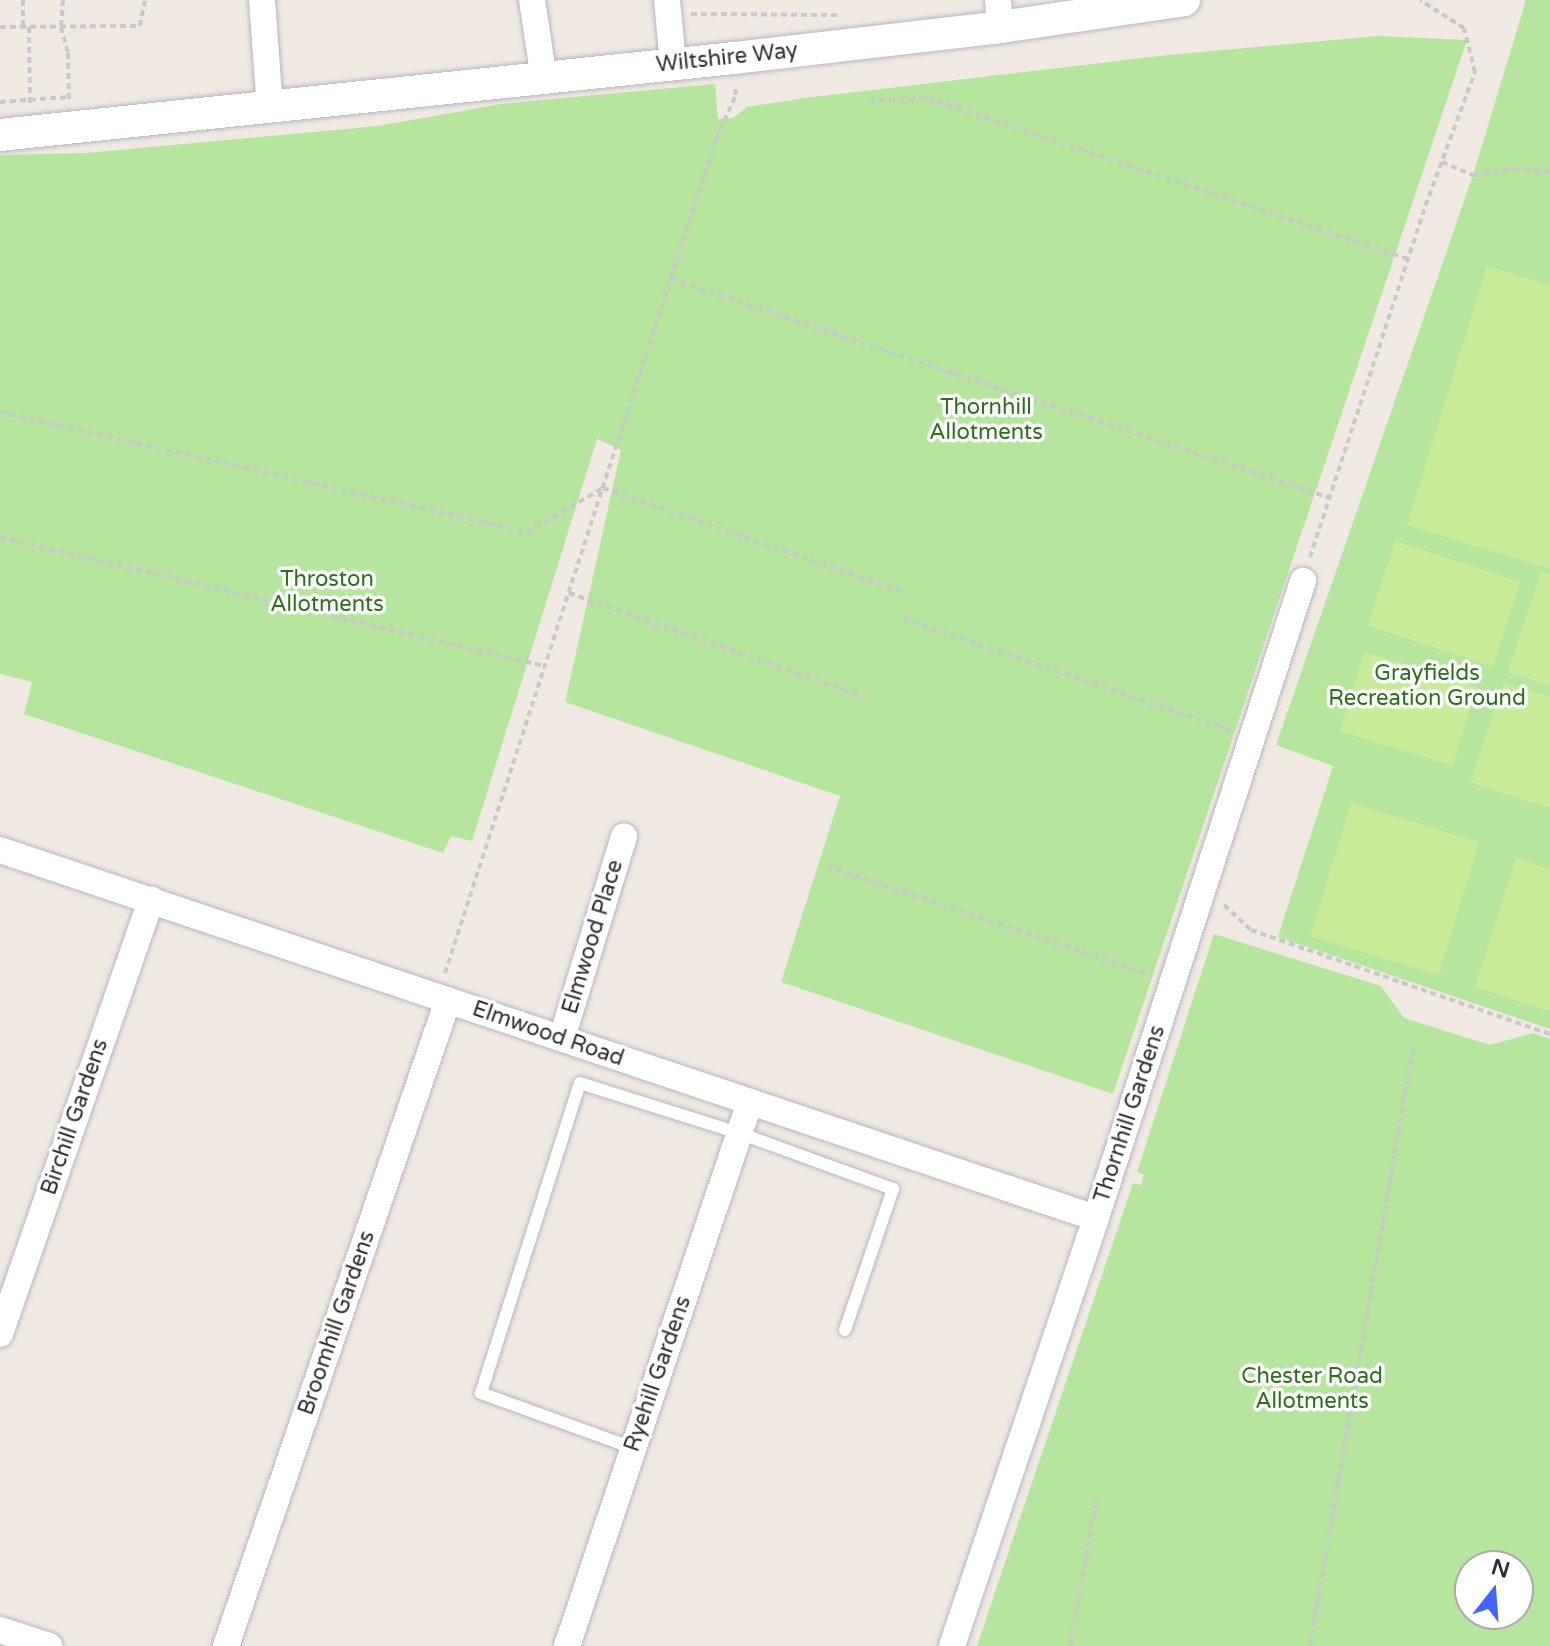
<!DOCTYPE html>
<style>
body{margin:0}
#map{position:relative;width:1550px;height:1646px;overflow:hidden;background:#efe9e1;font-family:"Varela Round",sans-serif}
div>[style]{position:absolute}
.green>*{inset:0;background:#b6e59e}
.pitch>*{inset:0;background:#c9ec9a;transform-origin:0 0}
.path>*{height:4px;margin-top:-2px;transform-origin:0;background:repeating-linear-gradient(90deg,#c9c9c9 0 6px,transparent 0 10px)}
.roads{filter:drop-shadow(0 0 2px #b4b7c1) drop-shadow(0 0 2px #b4b7c1)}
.service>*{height:12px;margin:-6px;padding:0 6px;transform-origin:6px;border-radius:6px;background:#fff}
.minor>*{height:26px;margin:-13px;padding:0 13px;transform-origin:13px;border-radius:13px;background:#fff}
.tertiary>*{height:32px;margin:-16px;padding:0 16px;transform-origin:16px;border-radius:16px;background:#fff}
span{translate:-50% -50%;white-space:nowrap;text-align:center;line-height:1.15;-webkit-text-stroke:7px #fff;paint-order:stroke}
.street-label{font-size:22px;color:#2e2e2e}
.park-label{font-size:22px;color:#2c6e1b}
.north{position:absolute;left:1454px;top:1550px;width:80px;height:80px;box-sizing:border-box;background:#fff;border:2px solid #ababab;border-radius:50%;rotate:17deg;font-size:22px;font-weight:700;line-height:32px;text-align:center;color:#2e2e2e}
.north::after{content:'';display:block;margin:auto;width:28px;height:36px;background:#4264fb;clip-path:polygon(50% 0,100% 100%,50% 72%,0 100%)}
</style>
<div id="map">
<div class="green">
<div style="clip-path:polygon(1526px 0,1550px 0,1550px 1029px,1278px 937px,1333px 766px,1276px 745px,1473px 175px)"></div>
<div style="clip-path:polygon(1378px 36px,1467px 40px,1113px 1094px,781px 982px,840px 796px,565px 702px,621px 450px,597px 439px,472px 841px,451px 836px,443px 853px,24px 714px,32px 682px,0 674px,0 155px,86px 153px,378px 126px,501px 104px,715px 84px,718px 119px,733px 118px,747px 107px,805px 98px,1168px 55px)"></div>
<div style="clip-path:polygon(evenodd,1214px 934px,1381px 986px,1404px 1018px,1490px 1045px,1533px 1033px,1550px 1039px,1550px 1646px,977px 1646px,1133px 1183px,1141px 1185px,1144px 1175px,1137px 1172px,1214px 934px,1470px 1566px,1518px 1566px,1518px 1614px,1470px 1614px,1470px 1566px)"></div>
</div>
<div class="pitch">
<div style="clip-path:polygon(1487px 266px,1550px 286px,1550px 569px,1407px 525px)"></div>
<div style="left:1395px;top:541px;width:132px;height:89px;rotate:18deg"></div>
<div style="clip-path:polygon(1541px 571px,1550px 574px,1550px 686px,1508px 672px)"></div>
<div style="left:1364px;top:652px;width:118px;height:83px;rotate:17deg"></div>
<div style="clip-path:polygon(1504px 682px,1550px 697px,1550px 808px,1470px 782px)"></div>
<div style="left:1351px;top:803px;width:134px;height:139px;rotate:17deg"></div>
<div style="clip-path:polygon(1516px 858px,1550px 869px,1550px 1011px,1475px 987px)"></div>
</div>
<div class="path">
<div style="left:23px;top:0;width:27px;rotate:90deg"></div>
<div style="left:63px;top:0;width:27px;rotate:94deg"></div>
<div style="left:61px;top:27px;width:27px;rotate:75deg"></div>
<div style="left:68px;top:53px;width:48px;rotate:88.8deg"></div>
<div style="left:691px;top:14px;width:147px;rotate:0.4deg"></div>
<div style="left:0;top:27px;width:140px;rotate:-0.4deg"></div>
<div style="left:140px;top:26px;width:26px;rotate:-79deg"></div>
<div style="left:29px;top:27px;width:77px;rotate:89.3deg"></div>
<div style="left:869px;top:101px;width:59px;rotate:-2.9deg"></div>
<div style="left:928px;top:98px;width:506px;rotate:18.54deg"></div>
<div style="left:0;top:102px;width:69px;rotate:-4.1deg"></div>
<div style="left:1442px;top:162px;width:34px;rotate:23deg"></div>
<div style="left:1473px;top:175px;width:41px;rotate:-8.3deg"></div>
<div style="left:1514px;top:169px;width:36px;rotate:3deg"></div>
<div style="left:671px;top:279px;width:694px;rotate:18.38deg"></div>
<div style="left:0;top:412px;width:540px;rotate:12.83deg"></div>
<div style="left:527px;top:532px;width:88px;rotate:-30.1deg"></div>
<div style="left:603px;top:488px;width:315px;rotate:19.1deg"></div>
<div style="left:0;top:537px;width:559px;rotate:13.34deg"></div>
<div style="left:1310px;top:557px;width:380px;rotate:-71.8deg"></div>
<div style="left:1429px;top:196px;width:132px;rotate:-69.6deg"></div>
<div style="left:1475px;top:72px;width:45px;rotate:-104deg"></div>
<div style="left:1464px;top:28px;width:52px;rotate:-147.5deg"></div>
<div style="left:569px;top:593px;width:314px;rotate:19.4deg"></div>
<div style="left:903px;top:619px;width:346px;rotate:18.7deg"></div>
<div style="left:827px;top:866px;width:342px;rotate:18.6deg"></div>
<div style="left:1224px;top:905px;width:37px;rotate:43deg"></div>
<div style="left:1251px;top:930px;width:317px;rotate:19.2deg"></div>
<div style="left:445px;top:973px;width:877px;rotate:-72deg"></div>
<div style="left:716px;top:139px;width:48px;rotate:-65.6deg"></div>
<div style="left:736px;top:95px;width:10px;rotate:-96deg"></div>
<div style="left:1070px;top:1646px;width:152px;rotate:-79.8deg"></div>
<div style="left:1310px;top:1646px;width:608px;rotate:-80.24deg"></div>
</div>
<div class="roads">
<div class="service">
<div style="left:633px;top:1448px;width:162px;rotate:-160.1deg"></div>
<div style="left:481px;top:1393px;width:325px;rotate:-72.3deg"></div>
<div style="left:580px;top:1083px;width:167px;rotate:17.5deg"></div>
<div style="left:739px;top:1133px;width:164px;rotate:20deg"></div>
<div style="left:893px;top:1189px;width:149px;rotate:108.8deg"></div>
</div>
<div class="minor">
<div style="left:262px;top:0;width:109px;rotate:85.8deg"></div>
<div style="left:532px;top:0;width:80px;rotate:81.4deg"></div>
<div style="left:667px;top:0;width:64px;rotate:84.6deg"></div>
<div style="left:998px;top:0;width:27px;rotate:86deg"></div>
<div style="left:0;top:850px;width:1156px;rotate:18.56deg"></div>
<div style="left:562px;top:1038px;width:211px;rotate:-72.9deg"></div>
<div style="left:0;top:1334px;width:460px;rotate:-70.8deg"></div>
<div style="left:0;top:1630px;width:52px;rotate:18.1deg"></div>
<div style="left:226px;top:1646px;width:683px;rotate:-71.03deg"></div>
<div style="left:567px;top:1646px;width:574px;rotate:-71.41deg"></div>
<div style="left:952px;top:1646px;width:452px;rotate:-71.4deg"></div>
<div style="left:1096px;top:1218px;width:670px;rotate:-72deg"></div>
</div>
<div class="tertiary">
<div style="left:0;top:135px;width:738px;rotate:-5.99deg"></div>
<div style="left:734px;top:58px;width:268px;rotate:-6.6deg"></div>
<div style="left:1000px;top:27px;width:186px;rotate:-8.3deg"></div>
</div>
</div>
<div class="street-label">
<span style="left:727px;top:58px;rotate:-6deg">Wiltshire Way</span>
<span style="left:593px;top:937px;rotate:-73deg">Elmwood Place</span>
<span style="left:548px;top:1034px;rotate:19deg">Elmwood Road</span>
<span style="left:1130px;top:1114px;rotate:-72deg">Thornhill Gardens</span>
<span style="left:75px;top:1117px;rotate:-71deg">Birchill Gardens</span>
<span style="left:337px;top:1323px;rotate:-71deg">Broomhill Gardens</span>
<span style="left:658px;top:1374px;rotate:-71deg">Ryehill Gardens</span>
</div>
<div class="park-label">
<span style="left:986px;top:420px">Thornhill<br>Allotments</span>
<span style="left:327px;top:592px">Throston<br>Allotments</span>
<span style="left:1427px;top:686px">Grayfields<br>Recreation Ground</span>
<span style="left:1312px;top:1389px">Chester Road<br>Allotments</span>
</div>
<div class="north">N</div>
</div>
